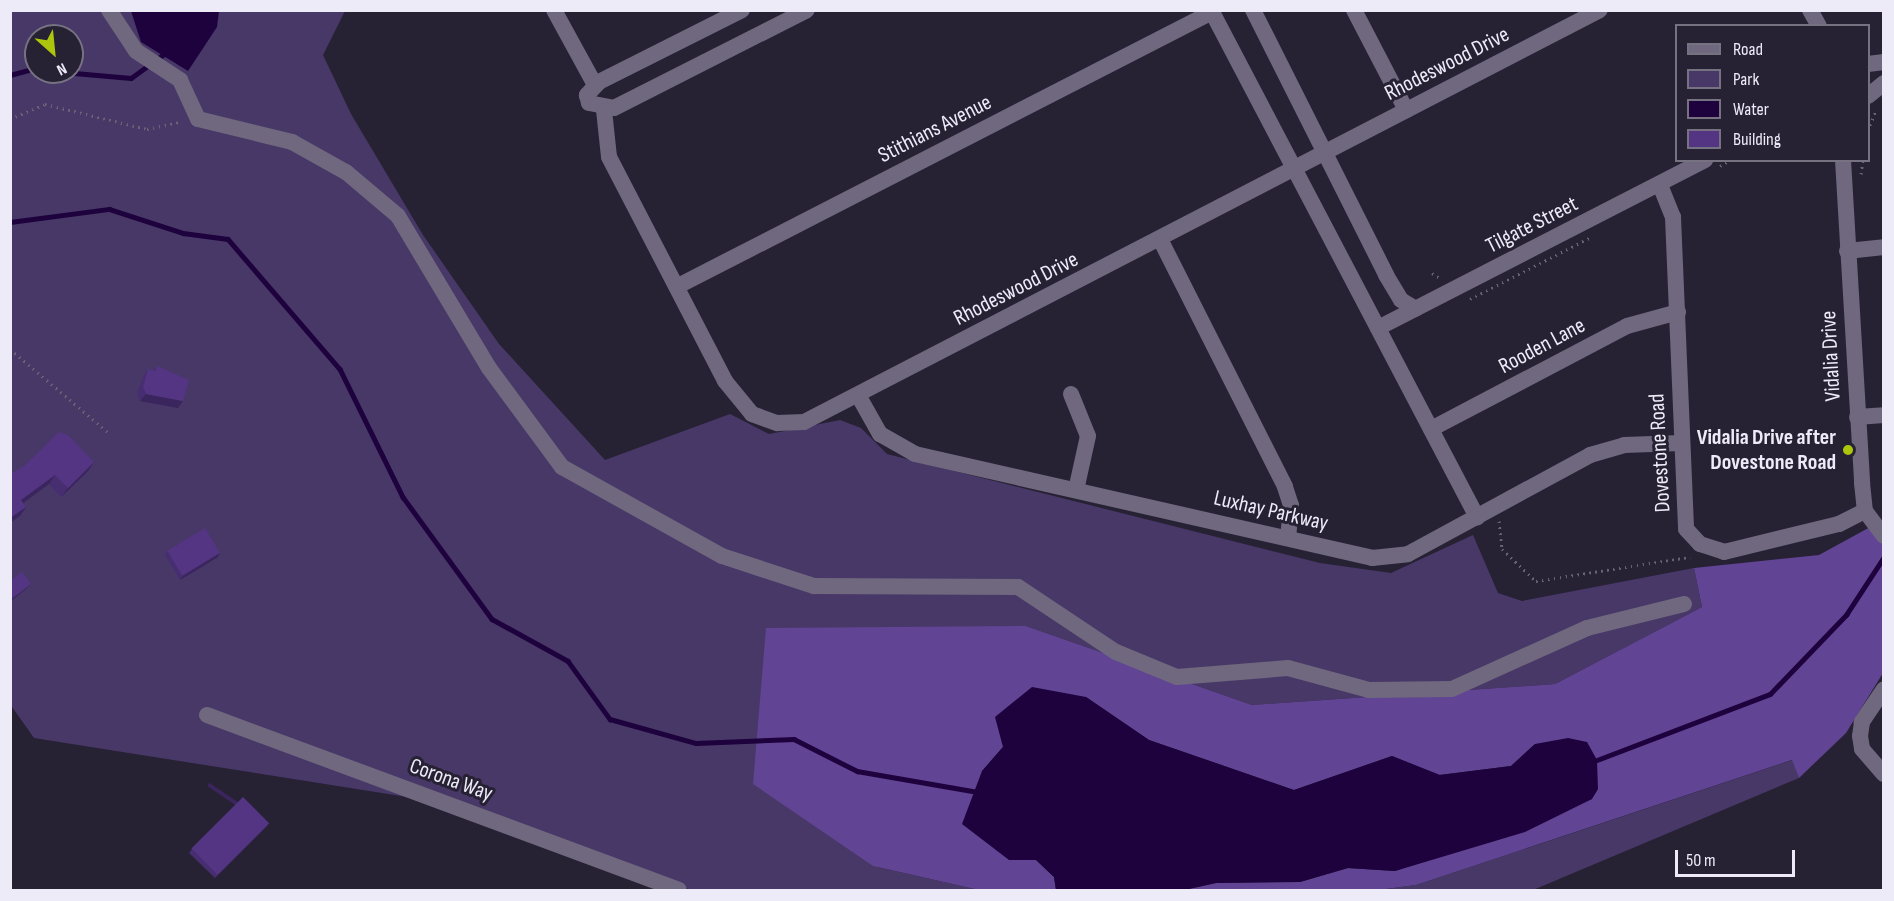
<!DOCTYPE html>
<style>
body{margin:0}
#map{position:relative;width:1894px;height:901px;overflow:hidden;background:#272134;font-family:"Sofia Sans Condensed",sans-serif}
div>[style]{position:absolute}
.green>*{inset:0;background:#483867}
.forest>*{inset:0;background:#614493}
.water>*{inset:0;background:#1e023d}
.stream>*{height:4.5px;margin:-2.25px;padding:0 2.25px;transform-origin:2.25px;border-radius:2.25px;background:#1e023d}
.path>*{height:3px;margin-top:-1.5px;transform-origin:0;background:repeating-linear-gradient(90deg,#686374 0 1.5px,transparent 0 6px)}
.street>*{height:16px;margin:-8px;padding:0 8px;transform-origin:8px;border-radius:8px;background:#6f687e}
.wall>*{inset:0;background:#472e71}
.shaded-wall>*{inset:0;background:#3a255c;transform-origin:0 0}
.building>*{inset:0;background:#533583;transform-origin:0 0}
.dots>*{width:16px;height:16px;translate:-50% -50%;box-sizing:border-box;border:3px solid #272134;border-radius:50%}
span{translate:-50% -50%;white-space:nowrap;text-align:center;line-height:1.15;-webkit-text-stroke:6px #272134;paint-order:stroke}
.street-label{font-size:22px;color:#eeebf8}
.poi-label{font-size:22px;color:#eeebf8;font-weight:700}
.right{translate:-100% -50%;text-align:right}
.frame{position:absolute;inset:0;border:12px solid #eeebf8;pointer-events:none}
.legend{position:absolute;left:1675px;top:24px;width:195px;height:138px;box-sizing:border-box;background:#272134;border:2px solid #777282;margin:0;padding:8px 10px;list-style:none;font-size:18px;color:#eeebf8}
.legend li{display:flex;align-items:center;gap:12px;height:30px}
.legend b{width:30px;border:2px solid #777282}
.north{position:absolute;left:24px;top:24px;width:60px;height:60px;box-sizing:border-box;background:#272134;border:2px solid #777282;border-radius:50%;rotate:153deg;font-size:16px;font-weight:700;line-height:24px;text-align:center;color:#eeebf8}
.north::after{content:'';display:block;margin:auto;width:21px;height:27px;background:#adc60d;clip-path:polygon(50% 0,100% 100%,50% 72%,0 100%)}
.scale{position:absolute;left:1675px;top:850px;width:120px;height:27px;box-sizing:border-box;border:3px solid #eeebf8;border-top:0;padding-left:8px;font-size:18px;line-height:21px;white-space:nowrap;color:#eeebf8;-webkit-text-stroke:4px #272134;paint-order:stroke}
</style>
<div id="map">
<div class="green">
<div style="clip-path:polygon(evenodd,10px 11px,345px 11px,323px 55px,351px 114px,423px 235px,499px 344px,605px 460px,730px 414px,769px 434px,840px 420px,861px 428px,887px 454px,1320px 563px,1391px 573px,1473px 535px,1498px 593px,1522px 601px,1694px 568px,1702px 607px,1555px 684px,1252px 705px,1026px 626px,877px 867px,979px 890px,691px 890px,449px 799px,426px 800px,34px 738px,10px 704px,10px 11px,36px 36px,72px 36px,72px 72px,36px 72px,36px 36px)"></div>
<div style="clip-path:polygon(1793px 760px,1799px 778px,1533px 890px,1378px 890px,1416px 885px)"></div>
</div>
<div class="forest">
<div style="clip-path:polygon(1883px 520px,1883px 673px,1846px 733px,1799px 778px,1792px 760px,1416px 885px,1378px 890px,1184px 890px,1216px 883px,1300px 882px,1348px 868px,1395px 871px,1592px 799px,1535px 744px,1511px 766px,1439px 775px,1392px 756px,1294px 790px,1149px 740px,1086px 697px,1003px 747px,982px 771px,1009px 860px,1036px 860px,1054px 877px,1056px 890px,979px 890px,873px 866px,753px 784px,766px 628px,1026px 626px,1252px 705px,1555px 684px,1702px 607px,1694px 568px,1819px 555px)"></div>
</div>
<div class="water">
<div style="clip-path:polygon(131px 11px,132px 10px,219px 11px,217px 27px,188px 71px,141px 42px)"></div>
<div style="clip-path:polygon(1032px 687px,1086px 697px,1149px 740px,1294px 790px,1392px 756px,1440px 775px,1511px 766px,1535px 744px,1568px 738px,1587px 742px,1597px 760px,1598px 789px,1592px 799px,1525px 832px,1395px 871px,1348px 868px,1300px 882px,1216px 883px,1184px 890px,1056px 890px,1054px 877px,1036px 860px,1009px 860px,962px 824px,982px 771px,1003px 747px,995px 717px)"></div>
</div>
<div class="stream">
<div style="left:63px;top:72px;width:68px;rotate:5deg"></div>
<div style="left:131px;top:78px;width:39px;rotate:-36deg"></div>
<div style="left:10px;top:75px;width:27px;rotate:-15deg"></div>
<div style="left:10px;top:222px;width:100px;rotate:-7.5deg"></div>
<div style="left:109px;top:209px;width:78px;rotate:18deg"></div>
<div style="left:183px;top:233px;width:45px;rotate:7.6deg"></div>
<div style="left:228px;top:239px;width:172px;rotate:49.3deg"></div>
<div style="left:340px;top:369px;width:143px;rotate:63.8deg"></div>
<div style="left:403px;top:497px;width:151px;rotate:53.9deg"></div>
<div style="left:492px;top:619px;width:87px;rotate:28.9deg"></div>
<div style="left:568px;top:661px;width:72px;rotate:54.1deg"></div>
<div style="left:610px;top:719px;width:89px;rotate:15.6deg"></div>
<div style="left:696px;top:743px;width:98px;rotate:-2.3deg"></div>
<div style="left:794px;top:739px;width:71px;rotate:26.9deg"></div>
<div style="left:857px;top:771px;width:118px;rotate:9.8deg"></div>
<div style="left:1597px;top:760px;width:185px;rotate:-20.9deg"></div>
<div style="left:1770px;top:694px;width:110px;rotate:-46.1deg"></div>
<div style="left:1846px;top:615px;width:69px;rotate:-56.8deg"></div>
</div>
<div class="path">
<div style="left:10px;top:119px;width:38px;rotate:-23deg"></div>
<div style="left:45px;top:104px;width:105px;rotate:13.8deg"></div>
<div style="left:147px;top:129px;width:35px;rotate:-12deg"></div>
<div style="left:1868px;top:131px;width:22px;rotate:-69deg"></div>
<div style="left:1720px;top:166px;width:13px;rotate:-29deg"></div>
<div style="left:1861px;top:174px;width:14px;rotate:-82deg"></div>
<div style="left:1432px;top:273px;width:9px;rotate:32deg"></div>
<div style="left:1470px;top:299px;width:134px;rotate:-27.1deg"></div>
<div style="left:10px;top:349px;width:130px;rotate:40.3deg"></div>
<div style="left:1499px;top:521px;width:28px;rotate:84deg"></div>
<div style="left:1502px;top:549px;width:47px;rotate:43.3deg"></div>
<div style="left:1536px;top:581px;width:156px;rotate:-8.9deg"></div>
</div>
<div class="street">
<div style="left:109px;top:10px;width:49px;rotate:56.6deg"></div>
<div style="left:136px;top:51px;width:53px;rotate:33.4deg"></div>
<div style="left:180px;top:80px;width:43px;rotate:65.2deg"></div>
<div style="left:198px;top:119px;width:97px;rotate:13.7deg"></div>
<div style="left:292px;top:142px;width:62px;rotate:29.1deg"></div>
<div style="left:346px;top:172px;width:68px;rotate:40.2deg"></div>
<div style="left:398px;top:216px;width:177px;rotate:59.1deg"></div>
<div style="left:489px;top:368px;width:123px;rotate:53.6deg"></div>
<div style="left:562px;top:467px;width:183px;rotate:29.1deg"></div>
<div style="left:722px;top:556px;width:97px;rotate:18.1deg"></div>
<div style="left:814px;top:586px;width:204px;rotate:0.3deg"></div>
<div style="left:1018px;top:587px;width:118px;rotate:33.6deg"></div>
<div style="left:1116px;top:652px;width:66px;rotate:22.3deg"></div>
<div style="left:1177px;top:677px;width:111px;rotate:-4.6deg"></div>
<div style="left:1288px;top:668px;width:84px;rotate:15.2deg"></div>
<div style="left:1369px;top:690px;width:83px;rotate:-0.7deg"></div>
<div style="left:1452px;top:689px;width:148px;rotate:-24.3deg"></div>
<div style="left:1587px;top:628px;width:100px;rotate:-13.9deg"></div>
<div style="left:554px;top:10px;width:85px;rotate:61.3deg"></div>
<div style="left:742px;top:10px;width:160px;rotate:153.3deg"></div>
<div style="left:599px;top:82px;width:18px;rotate:133deg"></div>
<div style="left:587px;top:95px;width:8px;rotate:76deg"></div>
<div style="left:589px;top:103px;width:25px;rotate:11deg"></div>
<div style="left:614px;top:108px;width:216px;rotate:-26.9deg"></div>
<div style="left:1211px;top:10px;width:573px;rotate:62.32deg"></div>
<div style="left:1253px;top:10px;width:297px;rotate:63.3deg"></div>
<div style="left:1386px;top:275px;width:29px;rotate:59deg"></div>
<div style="left:1401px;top:300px;width:17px;rotate:31deg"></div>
<div style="left:1354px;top:10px;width:113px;rotate:62.5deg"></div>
<div style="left:1810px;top:10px;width:18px;rotate:61deg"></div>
<div style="left:1868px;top:64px;width:16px;rotate:-7deg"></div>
<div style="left:1868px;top:96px;width:21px;rotate:-39deg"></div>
<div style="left:604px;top:110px;width:47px;rotate:83.9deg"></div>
<div style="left:609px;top:157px;width:252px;rotate:62.6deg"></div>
<div style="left:725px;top:381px;width:43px;rotate:50.7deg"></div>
<div style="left:752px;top:414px;width:27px;rotate:20deg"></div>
<div style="left:777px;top:423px;width:27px;rotate:-2deg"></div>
<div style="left:804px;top:422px;width:896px;rotate:-27.37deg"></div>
<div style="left:1843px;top:160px;width:324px;rotate:86.6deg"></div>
<div style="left:1862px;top:483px;width:28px;rotate:84deg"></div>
<div style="left:1865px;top:511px;width:31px;rotate:53deg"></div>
<div style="left:1660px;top:185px;width:35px;rotate:68deg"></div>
<div style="left:1673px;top:217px;width:312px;rotate:87.6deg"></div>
<div style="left:1686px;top:529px;width:21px;rotate:47deg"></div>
<div style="left:1700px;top:544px;width:25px;rotate:18deg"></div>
<div style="left:1724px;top:552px;width:118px;rotate:-13.7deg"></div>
<div style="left:1839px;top:524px;width:29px;rotate:-27deg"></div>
<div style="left:1161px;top:241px;width:275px;rotate:63.2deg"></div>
<div style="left:1285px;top:487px;width:19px;rotate:72deg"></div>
<div style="left:1291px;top:505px;width:33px;rotate:95deg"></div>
<div style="left:1847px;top:251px;width:37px;rotate:-6deg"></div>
<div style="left:678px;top:286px;width:600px;rotate:-27.16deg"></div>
<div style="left:1378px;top:328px;width:368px;rotate:-27.2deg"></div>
<div style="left:1071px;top:394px;width:45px;rotate:68deg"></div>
<div style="left:1088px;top:436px;width:55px;rotate:102.5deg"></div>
<div style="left:858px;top:395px;width:45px;rotate:60.6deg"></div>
<div style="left:880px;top:434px;width:40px;rotate:29.7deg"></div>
<div style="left:915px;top:454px;width:469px;rotate:12.8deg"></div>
<div style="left:1372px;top:558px;width:36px;rotate:-6deg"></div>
<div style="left:1408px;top:554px;width:207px;rotate:-28.5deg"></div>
<div style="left:1590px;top:455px;width:35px;rotate:-16deg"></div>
<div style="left:1624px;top:445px;width:57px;rotate:-2deg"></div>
<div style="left:1857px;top:417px;width:27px;rotate:-4deg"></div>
<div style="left:1431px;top:429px;width:221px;rotate:-27.7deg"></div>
<div style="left:1627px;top:326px;width:53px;rotate:-15.4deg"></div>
<div style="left:1884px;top:689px;width:40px;rotate:124deg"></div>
<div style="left:1862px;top:722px;width:14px;rotate:98deg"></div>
<div style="left:1860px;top:736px;width:13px;rotate:81deg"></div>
<div style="left:1862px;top:749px;width:33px;rotate:49deg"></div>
<div style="left:207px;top:715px;width:503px;rotate:20.34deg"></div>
</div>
<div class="wall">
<div style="clip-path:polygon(157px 366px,178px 408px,140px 401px,137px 394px,143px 377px,148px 369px,153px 371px)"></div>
<div style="clip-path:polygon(94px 462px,88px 471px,61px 497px,49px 484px,23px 503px,20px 516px,10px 474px)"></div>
<div style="clip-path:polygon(167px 551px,218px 557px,180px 580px,165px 555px)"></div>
<div style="clip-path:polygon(269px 823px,267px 826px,215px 878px,189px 853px,192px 849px)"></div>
</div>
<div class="shaded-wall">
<div style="clip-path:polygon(146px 394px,183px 401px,178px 408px,140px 401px)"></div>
<div style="clip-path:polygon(94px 462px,88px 471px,61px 497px,68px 488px)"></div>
<div style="clip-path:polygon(55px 475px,49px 484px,15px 509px,21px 500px)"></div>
<div style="clip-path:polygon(26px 507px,20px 516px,10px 523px,10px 518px)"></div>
<div style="clip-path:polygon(220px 553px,218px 557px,180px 580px,183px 576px)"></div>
<div style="clip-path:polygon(31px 584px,28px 587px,10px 602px,10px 600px)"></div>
<div style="left:269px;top:823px;width:4px;height:72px;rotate:124deg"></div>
</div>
<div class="building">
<div style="clip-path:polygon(157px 366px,189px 380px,183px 401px,146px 394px,143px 387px,148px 369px,155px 371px)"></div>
<div style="clip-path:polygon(59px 432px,68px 435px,94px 462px,68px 488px,55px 475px,21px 500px,26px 507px,10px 518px,10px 474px,24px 466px)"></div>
<div style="left:205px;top:528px;width:29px;height:44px;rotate:59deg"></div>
<div style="clip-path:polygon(22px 572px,31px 584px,10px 600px,10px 581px)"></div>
<div style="left:243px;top:797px;width:37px;height:73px;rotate:45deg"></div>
</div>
<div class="dots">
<div style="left:1848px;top:450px;background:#adc60d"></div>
</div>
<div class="street-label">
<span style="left:1447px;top:64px;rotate:-27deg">Rhodeswood Drive</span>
<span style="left:935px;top:129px;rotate:-27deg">Stithians Avenue</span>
<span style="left:1532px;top:225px;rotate:-27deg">Tilgate Street</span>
<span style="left:1016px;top:289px;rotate:-27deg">Rhodeswood Drive</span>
<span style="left:1542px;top:346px;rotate:-28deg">Rooden Lane</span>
<span style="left:1831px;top:356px;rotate:-93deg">Vidalia Drive</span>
<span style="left:1660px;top:453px;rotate:-93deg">Dovestone Road</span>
<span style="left:1271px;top:511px;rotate:13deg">Luxhay Parkway</span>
<span style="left:451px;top:780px;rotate:20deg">Corona Way</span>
</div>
<div class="poi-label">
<span class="right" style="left:1836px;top:450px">Vidalia Drive after<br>Dovestone Road</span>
</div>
<div class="frame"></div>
<ul class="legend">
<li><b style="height:8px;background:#6f687e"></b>Road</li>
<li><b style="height:16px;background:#483867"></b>Park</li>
<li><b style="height:16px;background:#1e023d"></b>Water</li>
<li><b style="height:16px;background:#533583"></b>Building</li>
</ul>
<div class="north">N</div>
<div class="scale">50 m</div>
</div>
